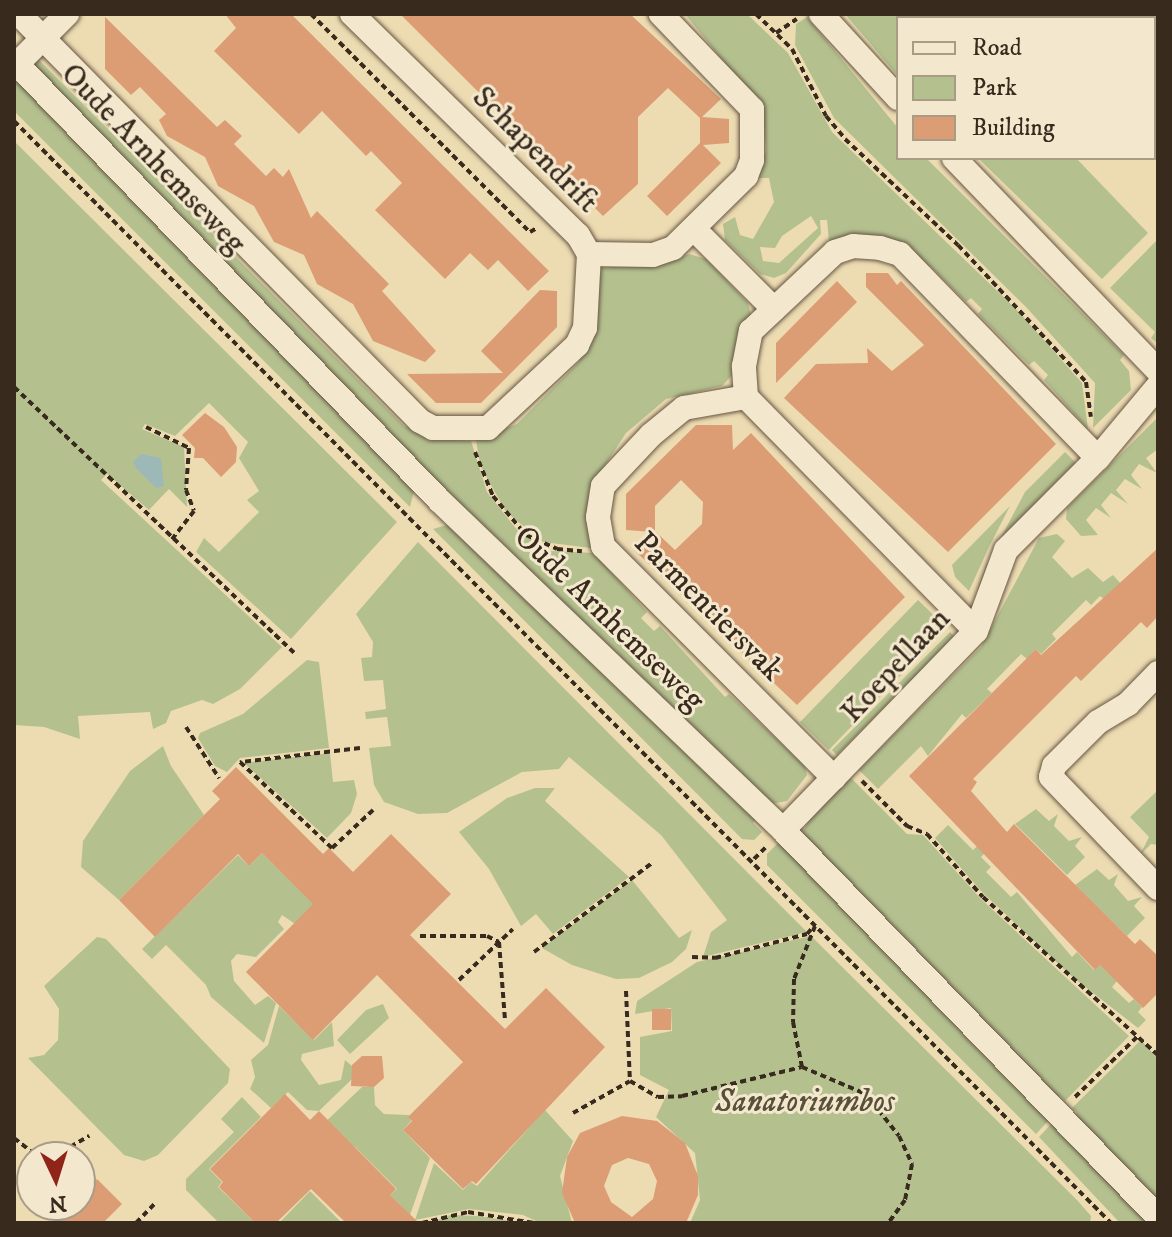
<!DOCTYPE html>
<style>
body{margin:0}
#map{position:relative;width:1172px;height:1237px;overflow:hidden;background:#eddcb2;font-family:"IM FELL DW Pica",serif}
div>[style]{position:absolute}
.green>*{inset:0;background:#b4c18f;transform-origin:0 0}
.water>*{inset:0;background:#9db9b7}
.building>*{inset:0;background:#dc9c74;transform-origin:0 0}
.path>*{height:4px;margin-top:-2px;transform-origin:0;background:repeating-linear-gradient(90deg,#392a1e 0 6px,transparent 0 10px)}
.roads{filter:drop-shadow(0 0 2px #665643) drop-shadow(0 0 2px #665643)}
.street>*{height:24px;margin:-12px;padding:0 12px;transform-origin:12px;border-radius:12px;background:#f3e8cd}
span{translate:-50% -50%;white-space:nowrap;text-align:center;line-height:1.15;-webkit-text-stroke:6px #f3e8cd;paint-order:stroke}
.street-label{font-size:32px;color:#392a1e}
.park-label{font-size:32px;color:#58503a;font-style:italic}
.frame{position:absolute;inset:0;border:16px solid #392a1e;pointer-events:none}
.legend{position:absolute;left:896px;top:16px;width:260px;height:144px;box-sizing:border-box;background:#f3e8cd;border:2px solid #a99c87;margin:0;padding:10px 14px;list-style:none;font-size:24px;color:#392a1e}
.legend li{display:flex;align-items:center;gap:16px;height:40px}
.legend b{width:40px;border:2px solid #a99c87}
.north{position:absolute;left:16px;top:1141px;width:80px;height:80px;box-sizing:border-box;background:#f3e8cd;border:2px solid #a99c87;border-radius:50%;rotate:176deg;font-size:22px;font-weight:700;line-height:32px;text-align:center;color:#392a1e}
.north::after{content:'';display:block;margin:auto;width:28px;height:36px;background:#8f2418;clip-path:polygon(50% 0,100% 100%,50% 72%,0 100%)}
</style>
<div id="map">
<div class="green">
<div style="clip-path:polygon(evenodd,685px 14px,747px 14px,788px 53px,832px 132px,1019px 312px,1082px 383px,1088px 429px,1044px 380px,1048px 375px,1034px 361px,1029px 365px,978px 314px,982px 309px,971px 298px,966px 302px,931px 267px,847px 236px,829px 242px,827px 220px,820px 220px,821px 234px,786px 273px,774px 278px,760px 274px,725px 240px,723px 224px,735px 217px,740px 235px,753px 239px,774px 202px,769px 178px,757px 178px,766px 151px,763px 110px,685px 14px,811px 216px,818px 228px,779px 263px,763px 261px,760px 247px,775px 248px,782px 236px,811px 216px)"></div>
<div style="clip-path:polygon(845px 14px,942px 14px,946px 18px,898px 18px,898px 76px)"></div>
<div style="clip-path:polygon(807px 17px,898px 128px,898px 158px,926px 158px,1124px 355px,1120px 360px,1129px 371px,1131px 390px,1093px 428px,1095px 383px,1026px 307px,834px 118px,795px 45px,796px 24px)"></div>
<div style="clip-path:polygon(38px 59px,404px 426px,434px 439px,471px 441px,487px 492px,518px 531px,551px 551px,594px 553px,647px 612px,641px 618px,654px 631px,660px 626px,725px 697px,729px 694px,805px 766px,807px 775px,787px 801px,771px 804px,536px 583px,32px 64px)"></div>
<div style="clip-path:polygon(14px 78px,414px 491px,410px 507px,14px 111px)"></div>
<div style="clip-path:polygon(14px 141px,397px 522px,291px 639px,196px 552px,204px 538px,219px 552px,259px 512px,247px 500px,259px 491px,239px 458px,248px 442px,209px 403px,175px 436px,145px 424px,142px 429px,184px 447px,187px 507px,169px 489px,149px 510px,107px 474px,101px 480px,282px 647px,240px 689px,213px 704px,202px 700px,171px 711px,166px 723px,153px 729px,150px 712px,78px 716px,80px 739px,44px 727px,14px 725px)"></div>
<div style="clip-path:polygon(978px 158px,1076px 158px,1148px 233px,1102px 279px)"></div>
<div style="clip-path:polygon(1156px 241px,1158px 242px,1158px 344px,1151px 338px,1155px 332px,1110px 288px)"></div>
<div style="clip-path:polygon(689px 254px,706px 259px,748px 303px,751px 315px,738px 369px,722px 386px,666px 399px,626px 433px,589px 490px,591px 548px,543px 542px,506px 512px,480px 465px,476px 440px,517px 424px,579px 362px,602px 268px,662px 263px)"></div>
<div style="clip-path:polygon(1158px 417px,1158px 449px,1146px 458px,1157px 473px,1139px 464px,1131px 475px,1142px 489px,1125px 479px,1116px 490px,1128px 504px,1111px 493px,1101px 505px,1111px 518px,1096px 508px,1086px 520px,1098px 535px,1081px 536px,1066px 519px,1067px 508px)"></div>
<div style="clip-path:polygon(1065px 452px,1076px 463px,1019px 521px,983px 592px,978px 588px,986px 566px,1025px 492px)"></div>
<div style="clip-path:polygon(1010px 506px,989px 547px,969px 591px,955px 577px,952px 565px)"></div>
<div style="clip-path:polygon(450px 524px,758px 817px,753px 823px,762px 832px,754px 840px,742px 839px,433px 529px)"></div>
<div style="clip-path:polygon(1057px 534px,1065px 541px,1052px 557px,1072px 578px,1088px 568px,1103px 582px,1113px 575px,1121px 584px,1105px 600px,1100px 596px,1091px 605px,1086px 600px,1052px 634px,1056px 639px,1041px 654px,1036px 649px,1027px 659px,1021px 654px,987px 689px,992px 693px,966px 718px,962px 714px,928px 756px,921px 746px,878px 789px,859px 770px,981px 647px,1039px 538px)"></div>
<div style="clip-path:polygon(418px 542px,807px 932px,703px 957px,711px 932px,727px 920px,661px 835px,569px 757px,559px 769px,522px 772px,447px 813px,418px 814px,384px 802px,374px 785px,369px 748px,391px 746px,387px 717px,366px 719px,365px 712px,386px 709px,383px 680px,364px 681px,361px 658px,372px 657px,373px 642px,356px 614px)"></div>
<div style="left:918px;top:600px;width:40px;height:170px;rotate:44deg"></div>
<div style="left:950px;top:632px;width:7px;height:167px;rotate:45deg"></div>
<div style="clip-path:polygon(307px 660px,319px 662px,329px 748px,240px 758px,227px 772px,215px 766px,198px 738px,200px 733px,243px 714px)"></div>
<div style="clip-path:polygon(163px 746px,171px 766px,204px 815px,119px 900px,81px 867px,83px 841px,130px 771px)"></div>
<div style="clip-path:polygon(330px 753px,333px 782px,354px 780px,357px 794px,351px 813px,327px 838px,244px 763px)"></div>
<div style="clip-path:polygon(851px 778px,907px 834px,923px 835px,981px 899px,1129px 1036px,1065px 1101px,1060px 1096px,1054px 1101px,802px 833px,816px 809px)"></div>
<div style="clip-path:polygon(535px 788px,555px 788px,545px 801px,629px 877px,553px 934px,536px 914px,521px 926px,489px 869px,459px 832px,507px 798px)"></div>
<div style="clip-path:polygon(1158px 790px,1158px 845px,1151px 844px,1140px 855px,1149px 837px,1130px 817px)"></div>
<div style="clip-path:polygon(1036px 809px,1049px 821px,1058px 814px,1054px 826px,1069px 841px,1082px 837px,1075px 846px,1085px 857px,1067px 875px,1015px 824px)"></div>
<div style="clip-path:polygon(948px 825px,973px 850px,978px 845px,986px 852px,981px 857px,991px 867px,986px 872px,1011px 897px,1017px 892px,1072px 957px,1077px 952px,1094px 970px,1100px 965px,1117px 981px,1112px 987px,1129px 1003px,1134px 999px,1142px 1007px,1138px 1012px,1146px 1020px,1138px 1028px,1070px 975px,981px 891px,935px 838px)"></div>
<div style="clip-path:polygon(781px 840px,1049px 1120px,1036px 1134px,767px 865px,767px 854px)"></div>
<div style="clip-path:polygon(262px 853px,316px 906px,295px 924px,282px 915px,278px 922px,284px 929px,256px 957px,237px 954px,231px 961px,234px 981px,255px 1005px,268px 996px,276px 1003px,264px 1043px,211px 997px,206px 985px,166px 945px,152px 959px,142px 949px,238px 855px,249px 866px)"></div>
<div style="clip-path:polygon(1097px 869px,1109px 880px,1118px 874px,1114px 885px,1128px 901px,1142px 897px,1134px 906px,1145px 918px,1127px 936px,1075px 885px)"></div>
<div style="clip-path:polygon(632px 880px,679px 938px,692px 930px,686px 949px,672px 962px,639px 978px,616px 979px,572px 965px,542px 948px)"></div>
<div style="clip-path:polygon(811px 936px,1077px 1200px,1091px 1216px,1090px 1223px,690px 1223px,700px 1200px,695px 1153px,656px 1117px,669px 1090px,640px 1075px,640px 1037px,672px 1031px,671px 1008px,635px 1014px,637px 1001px,697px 962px)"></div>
<div style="clip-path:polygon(97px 937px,106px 939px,230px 1069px,228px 1083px,158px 1155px,144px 1161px,124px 1155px,28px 1058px,44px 1055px,58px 1040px,59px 1009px,44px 986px)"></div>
<div style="clip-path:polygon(383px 1004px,389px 1018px,350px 1054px,337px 1040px,366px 1010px)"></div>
<div style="clip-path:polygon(279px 1006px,314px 1040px,332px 1022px,334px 1046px,302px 1054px,301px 1060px,319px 1085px,341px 1080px,345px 1060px,352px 1066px,352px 1079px,319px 1111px,307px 1110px,288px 1092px,271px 1108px,250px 1089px,255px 1077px,251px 1060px,268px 1045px)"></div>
<div style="clip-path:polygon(1141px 1040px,1158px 1059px,1158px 1204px,1072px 1119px,1077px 1113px,1072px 1108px)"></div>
<div style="clip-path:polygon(362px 1087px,374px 1087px,375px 1105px,384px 1114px,409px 1115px,411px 1121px,403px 1130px,430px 1158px,410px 1215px,390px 1195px,397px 1189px,355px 1147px,319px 1128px)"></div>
<div style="clip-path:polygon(242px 1097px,261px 1117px,209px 1169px,222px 1182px,218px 1187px,253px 1221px,257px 1218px,262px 1223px,219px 1223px,186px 1190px,186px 1179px,234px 1132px,221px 1119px)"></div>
<div style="clip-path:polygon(545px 1110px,573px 1141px,560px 1176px,572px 1223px,540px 1223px,523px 1215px,469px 1209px,415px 1220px,434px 1163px,463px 1190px,471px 1182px,477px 1186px)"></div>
<div style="clip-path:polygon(1052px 1123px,1152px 1223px,1120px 1223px,1039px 1137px)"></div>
<div style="clip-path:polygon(310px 1191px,340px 1221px,279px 1223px)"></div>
<div style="clip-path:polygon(450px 1215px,478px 1216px,522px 1223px,431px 1223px)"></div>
</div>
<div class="water">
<div style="clip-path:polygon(141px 454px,161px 458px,164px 486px,156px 488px,136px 468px,133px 462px)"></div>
</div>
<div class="building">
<div style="clip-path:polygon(225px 14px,291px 14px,549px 271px,528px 291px,498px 260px,488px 270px,470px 253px,445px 279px,375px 210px,402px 183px,371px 151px,366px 156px,322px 111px,299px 134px,214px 51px,236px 28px)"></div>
<div style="clip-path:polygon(400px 14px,630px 14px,721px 99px,702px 117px,729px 119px,729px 143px,703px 145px,721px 163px,667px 216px,647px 196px,700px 143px,700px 118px,668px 88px,638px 117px,638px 184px,603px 216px)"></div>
<div style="clip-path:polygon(105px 17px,217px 127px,225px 120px,242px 136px,234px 144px,266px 176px,274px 168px,283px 177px,289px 169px,311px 218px,317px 211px,389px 284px,382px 291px,436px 351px,425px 362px,373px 341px,353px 304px,317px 284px,304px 255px,274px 242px,254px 206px,218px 186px,205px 157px,167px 136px,159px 120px,166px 114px,140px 87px,131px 95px,105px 69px)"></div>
<div style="clip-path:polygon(866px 273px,888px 273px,897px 285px,901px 281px,1056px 444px,948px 552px,784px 398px,816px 364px,868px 363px,867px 348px,892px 371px,924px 345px,866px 287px)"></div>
<div style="clip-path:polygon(837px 281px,857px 302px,776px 383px,776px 343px)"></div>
<div style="clip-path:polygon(540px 290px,557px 291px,557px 327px,481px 403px,436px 403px,407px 374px,503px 373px,481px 351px)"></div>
<div style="clip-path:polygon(205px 413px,224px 427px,237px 447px,236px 462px,221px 477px,203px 458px,194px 458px,195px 448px,182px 435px)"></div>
<div style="clip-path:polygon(evenodd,696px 425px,732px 425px,733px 450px,751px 433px,905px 597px,797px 705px,634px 550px,653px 532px,626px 530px,626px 494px,696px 425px,681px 480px,703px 502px,702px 524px,675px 550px,655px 531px,655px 506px,681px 480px)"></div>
<div style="clip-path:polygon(1158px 548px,1158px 616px,1147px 628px,1141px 622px,1081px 681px,1076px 676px,973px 779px,977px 782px,971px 791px,1007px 832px,1014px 824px,1135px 944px,1140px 939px,1158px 956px,1158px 993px,1143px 1008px,1100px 965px,1095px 970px,909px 776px,1036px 649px,1041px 655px)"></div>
<div style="clip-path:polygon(236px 767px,323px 854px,329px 848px,353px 872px,391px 834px,451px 894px,410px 935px,505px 1029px,546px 988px,605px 1047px,476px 1184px,472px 1181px,463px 1189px,403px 1130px,412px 1121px,408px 1117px,463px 1062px,377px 975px,313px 1040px,246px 972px,313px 904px,262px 853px,249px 866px,238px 854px,155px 937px,119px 900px,220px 799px,212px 791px)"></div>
<div style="left:652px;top:1009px;width:19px;height:21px"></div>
<div style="clip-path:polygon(362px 1056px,382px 1056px,384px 1078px,374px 1087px,351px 1086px,352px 1065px)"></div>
<div style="clip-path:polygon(285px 1094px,310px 1120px,319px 1111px,396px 1189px,390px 1195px,419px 1223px,346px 1223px,311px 1189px,276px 1223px,255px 1223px,219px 1187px,223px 1182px,210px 1169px)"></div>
<div style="clip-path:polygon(evenodd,622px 1116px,657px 1121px,685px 1143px,698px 1176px,698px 1195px,686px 1223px,575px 1223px,562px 1193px,567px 1157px,580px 1133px,622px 1116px,628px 1158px,649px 1164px,657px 1181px,653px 1199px,632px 1217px,611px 1202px,604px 1186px,612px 1165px,628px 1158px)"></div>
<div style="clip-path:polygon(97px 1179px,122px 1204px,103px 1223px,53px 1223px,71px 1205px,80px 1205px,80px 1196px)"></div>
</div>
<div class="path">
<div style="left:311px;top:14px;width:309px;rotate:44.9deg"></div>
<div style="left:530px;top:232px;width:8px;rotate:-30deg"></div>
<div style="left:756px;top:14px;width:50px;rotate:44.2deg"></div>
<div style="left:792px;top:49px;width:75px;rotate:63.1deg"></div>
<div style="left:826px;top:116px;width:30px;rotate:50deg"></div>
<div style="left:845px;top:139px;width:155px;rotate:43.2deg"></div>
<div style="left:958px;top:245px;width:187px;rotate:46.9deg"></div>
<div style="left:1086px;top:382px;width:35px;rotate:82deg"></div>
<div style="left:776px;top:33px;width:25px;rotate:-34deg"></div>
<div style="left:14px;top:121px;width:1555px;rotate:45.13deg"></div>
<div style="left:14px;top:387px;width:389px;rotate:43.5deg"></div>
<div style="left:146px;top:427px;width:48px;rotate:26deg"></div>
<div style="left:189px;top:448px;width:42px;rotate:94.1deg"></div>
<div style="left:186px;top:490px;width:22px;rotate:69deg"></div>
<div style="left:194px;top:511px;width:36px;rotate:128deg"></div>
<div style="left:475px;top:452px;width:48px;rotate:67.8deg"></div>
<div style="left:493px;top:496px;width:51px;rotate:49.8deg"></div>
<div style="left:526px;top:535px;width:34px;rotate:24deg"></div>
<div style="left:557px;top:549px;width:25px;rotate:5deg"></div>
<div style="left:186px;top:727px;width:61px;rotate:57.1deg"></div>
<div style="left:360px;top:748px;width:121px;rotate:173.3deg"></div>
<div style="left:240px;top:762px;width:126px;rotate:43.1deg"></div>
<div style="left:332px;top:848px;width:56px;rotate:-42.8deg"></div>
<div style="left:862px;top:781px;width:64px;rotate:45deg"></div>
<div style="left:907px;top:826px;width:22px;rotate:22deg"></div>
<div style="left:927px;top:834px;width:84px;rotate:48.4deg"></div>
<div style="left:983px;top:897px;width:236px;rotate:42.1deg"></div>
<div style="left:754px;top:859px;width:18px;rotate:-45deg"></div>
<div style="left:815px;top:926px;width:57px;rotate:111.6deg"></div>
<div style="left:794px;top:979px;width:43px;rotate:91.3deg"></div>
<div style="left:793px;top:1022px;width:46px;rotate:78.7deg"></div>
<div style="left:802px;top:1067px;width:69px;rotate:22.9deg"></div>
<div style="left:866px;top:1094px;width:53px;rotate:51.8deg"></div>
<div style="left:899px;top:1136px;width:31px;rotate:65deg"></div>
<div style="left:912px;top:1164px;width:37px;rotate:101deg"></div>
<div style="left:905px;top:1200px;width:29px;rotate:126deg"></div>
<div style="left:420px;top:936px;width:67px"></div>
<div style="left:487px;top:936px;width:13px;rotate:27deg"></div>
<div style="left:499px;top:942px;width:78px;rotate:85.6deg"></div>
<div style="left:534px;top:952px;width:148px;rotate:-37deg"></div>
<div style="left:692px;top:957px;width:23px;rotate:2deg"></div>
<div style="left:715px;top:958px;width:95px;rotate:-14.6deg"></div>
<div style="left:807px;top:934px;width:9px;rotate:-49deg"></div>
<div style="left:459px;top:980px;width:74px;rotate:-43.4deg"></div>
<div style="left:626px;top:991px;width:90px;rotate:87.5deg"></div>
<div style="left:630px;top:1081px;width:32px;rotate:30deg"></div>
<div style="left:658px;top:1097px;width:24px;rotate:-2deg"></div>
<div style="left:682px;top:1096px;width:123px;rotate:-13.6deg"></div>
<div style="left:1075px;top:1097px;width:89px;rotate:-44.1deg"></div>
<div style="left:573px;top:1113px;width:65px;rotate:-29.3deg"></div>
<div style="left:14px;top:1138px;width:31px;rotate:38deg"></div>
<div style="left:53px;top:1157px;width:42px;rotate:-30.3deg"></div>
<div style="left:136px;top:1223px;width:28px;rotate:-46deg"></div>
<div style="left:422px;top:1223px;width:47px;rotate:-13.4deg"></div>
<div style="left:468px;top:1212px;width:67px;rotate:9.5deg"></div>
</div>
<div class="roads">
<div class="street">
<div style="left:19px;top:14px;width:571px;rotate:45.43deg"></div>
<div style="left:420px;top:421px;width:15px;rotate:28deg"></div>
<div style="left:433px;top:428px;width:55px"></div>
<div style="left:488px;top:428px;width:122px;rotate:-43deg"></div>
<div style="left:577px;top:345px;width:19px;rotate:-65deg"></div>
<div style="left:585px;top:328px;width:74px;rotate:-86.9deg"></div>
<div style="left:352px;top:14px;width:316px;rotate:44.4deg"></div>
<div style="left:578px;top:235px;width:22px;rotate:60deg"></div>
<div style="left:821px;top:14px;width:114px;rotate:47.5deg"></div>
<div style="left:14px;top:61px;width:611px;rotate:45.93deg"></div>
<div style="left:439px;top:500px;width:477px;rotate:43.8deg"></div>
<div style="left:783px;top:830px;width:539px;rotate:45.9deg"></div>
<div style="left:17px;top:64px;width:71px;rotate:-45deg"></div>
<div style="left:954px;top:158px;width:295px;rotate:46.2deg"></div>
<div style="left:694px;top:229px;width:113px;rotate:45deg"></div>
<div style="left:589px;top:254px;width:64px;rotate:0.9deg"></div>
<div style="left:653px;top:255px;width:21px;rotate:-19deg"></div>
<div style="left:673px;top:248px;width:103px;rotate:-44.6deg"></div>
<div style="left:746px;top:176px;width:17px;rotate:-69deg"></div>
<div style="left:752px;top:160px;width:51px;rotate:-90deg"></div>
<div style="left:752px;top:109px;width:132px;rotate:-133.8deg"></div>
<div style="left:746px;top:397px;width:31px;rotate:-94deg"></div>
<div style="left:744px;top:366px;width:36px;rotate:-79deg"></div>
<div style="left:751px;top:331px;width:115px;rotate:-43.2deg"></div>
<div style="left:835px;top:252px;width:19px;rotate:-18deg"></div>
<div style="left:853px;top:246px;width:27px;rotate:4deg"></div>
<div style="left:880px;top:248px;width:21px;rotate:17deg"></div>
<div style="left:900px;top:254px;width:284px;rotate:45.9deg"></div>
<div style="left:1158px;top:673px;width:43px;rotate:134.1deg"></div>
<div style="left:1128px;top:704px;width:35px;rotate:149deg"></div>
<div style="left:1098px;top:722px;width:62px;rotate:135deg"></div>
<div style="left:1054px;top:766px;width:11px;rotate:105deg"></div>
<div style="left:1051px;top:777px;width:154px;rotate:46.1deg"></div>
<div style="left:834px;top:778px;width:327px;rotate:-134.9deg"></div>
<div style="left:603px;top:546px;width:29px;rotate:-100deg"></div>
<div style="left:598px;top:517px;width:31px;rotate:-81deg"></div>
<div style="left:603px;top:486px;width:70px;rotate:-46.7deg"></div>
<div style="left:651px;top:435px;width:43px;rotate:-39.3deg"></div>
<div style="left:684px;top:408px;width:63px;rotate:-10.1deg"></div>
<div style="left:746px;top:397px;width:328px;rotate:45.5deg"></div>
<div style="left:783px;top:830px;width:277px;rotate:-45.9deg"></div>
<div style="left:976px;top:631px;width:86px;rotate:-69.7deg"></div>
<div style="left:1006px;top:550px;width:130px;rotate:-45deg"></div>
<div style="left:1098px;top:458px;width:94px;rotate:-50.2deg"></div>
</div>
</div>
<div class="street-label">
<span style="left:535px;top:150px;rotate:45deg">Schapendrift</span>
<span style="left:153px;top:159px;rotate:46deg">Oude Arnhemseweg</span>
<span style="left:708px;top:607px;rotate:45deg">Parmentiersvak</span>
<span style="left:609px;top:619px;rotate:44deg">Oude Arnhemseweg</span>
<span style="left:896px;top:666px;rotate:-47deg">Koepellaan</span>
</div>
<div class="park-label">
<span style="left:805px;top:1102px">Sanatoriumbos</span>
</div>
<div class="frame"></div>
<ul class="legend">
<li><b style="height:10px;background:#f3e8cd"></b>Road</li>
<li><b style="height:22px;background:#b4c18f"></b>Park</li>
<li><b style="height:22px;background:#dc9c74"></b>Building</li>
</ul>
<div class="north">N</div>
</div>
